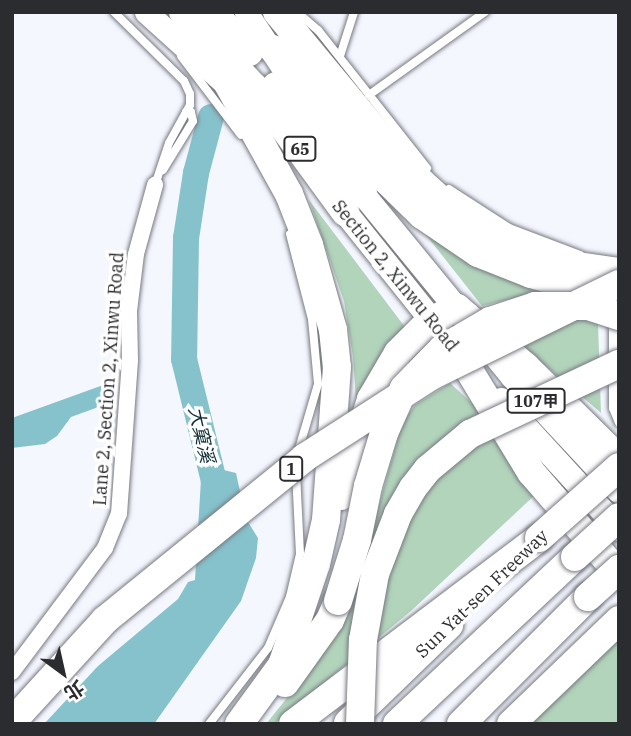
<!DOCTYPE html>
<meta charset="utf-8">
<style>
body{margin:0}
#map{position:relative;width:631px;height:736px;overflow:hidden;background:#f5f7ff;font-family:"IBM Plex Serif","Noto Sans TC",serif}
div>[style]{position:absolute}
.green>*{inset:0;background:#b2d4bb}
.water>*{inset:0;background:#86c2cc}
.river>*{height:26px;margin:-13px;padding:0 13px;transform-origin:13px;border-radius:13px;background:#86c2cc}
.roads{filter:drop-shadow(0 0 2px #777980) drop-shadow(0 0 2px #777980)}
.lane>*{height:8px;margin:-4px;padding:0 4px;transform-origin:4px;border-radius:4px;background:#fff}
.street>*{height:16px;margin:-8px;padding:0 8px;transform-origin:8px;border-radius:8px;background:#fff}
.secondary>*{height:23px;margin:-11.5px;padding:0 11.5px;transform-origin:11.5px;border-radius:11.5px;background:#fff}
.primary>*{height:24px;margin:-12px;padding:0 12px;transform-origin:12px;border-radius:12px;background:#fff}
.highway>*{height:28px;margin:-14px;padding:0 14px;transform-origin:14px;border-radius:14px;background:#fff}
.bridges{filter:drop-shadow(0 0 2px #777980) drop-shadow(0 0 2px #777980)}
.highway-bridge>*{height:28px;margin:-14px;padding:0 14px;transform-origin:14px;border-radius:14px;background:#fff}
span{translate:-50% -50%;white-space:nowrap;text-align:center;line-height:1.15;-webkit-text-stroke:7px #fff;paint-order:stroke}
.shield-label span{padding:2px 5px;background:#fff;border:2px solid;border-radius:5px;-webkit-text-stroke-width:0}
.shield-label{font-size:16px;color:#2b2c2f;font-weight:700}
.street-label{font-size:18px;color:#2b2c2f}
.water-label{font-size:19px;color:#0f2e33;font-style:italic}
.frame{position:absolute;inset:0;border:14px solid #2b2c2f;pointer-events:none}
.north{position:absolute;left:28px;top:638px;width:70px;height:70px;-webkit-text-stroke:5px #fff;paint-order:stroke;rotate:147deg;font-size:19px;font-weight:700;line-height:28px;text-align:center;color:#2b2c2f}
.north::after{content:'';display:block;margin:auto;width:24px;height:32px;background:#2b2c2f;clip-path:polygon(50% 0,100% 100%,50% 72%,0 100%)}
</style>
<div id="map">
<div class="green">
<div style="clip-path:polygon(309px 200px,408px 331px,357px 415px,353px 357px,344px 301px)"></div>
<div style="clip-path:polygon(408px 212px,483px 265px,539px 292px,482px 306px)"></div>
<div style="clip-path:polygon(577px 318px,598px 324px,601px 413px,519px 343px)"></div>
<div style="clip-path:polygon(450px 383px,553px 478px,411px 611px,274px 724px,266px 724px,336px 637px,351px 606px,402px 423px,415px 405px)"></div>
<div style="clip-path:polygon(619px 638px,619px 724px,531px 724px)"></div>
</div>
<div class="water">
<div style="clip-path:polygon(106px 384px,112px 402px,71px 417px,57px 436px,45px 444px,12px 448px,12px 418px)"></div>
<div style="clip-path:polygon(211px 467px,236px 473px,246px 519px,258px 538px,256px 558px,241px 601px,154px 724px,44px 724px,98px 666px,178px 599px,188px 582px,195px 580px,201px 479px)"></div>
</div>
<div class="river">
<div style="left:211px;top:117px;width:58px;rotate:105deg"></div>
<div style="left:196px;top:173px;width:66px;rotate:98.7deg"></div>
<div style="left:186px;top:238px;width:121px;rotate:90.9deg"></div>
<div style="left:184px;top:359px;width:146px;rotate:76.2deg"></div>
</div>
<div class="roads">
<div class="lane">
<div style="left:114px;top:12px;width:98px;rotate:44.6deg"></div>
<div style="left:184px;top:81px;width:14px;rotate:65deg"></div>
<div style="left:190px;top:94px;width:11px;rotate:90deg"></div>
<div style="left:190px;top:105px;width:43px;rotate:118.9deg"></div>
<div style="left:169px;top:143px;width:44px;rotate:108.4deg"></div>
<div style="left:297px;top:12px;width:28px;rotate:41deg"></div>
<div style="left:318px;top:30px;width:176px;rotate:51.7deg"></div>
<div style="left:181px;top:56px;width:99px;rotate:52.8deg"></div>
<div style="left:340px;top:56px;width:46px;rotate:-72.3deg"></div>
<div style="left:369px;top:95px;width:143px;rotate:-35.6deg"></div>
<div style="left:163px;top:170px;width:57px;rotate:-58.5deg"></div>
<div style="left:193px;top:121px;width:9px;rotate:-103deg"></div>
<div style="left:191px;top:112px;width:5px;rotate:180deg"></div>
<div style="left:449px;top:189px;width:72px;rotate:33deg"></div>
<div style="left:509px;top:228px;width:76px;rotate:20.8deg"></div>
<div style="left:290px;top:234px;width:88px;rotate:75.5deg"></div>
<div style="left:312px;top:319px;width:65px;rotate:84.7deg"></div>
<div style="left:318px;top:384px;width:75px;rotate:106.3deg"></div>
<div style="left:613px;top:361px;width:43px;rotate:-90deg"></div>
<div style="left:613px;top:374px;width:34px;rotate:90deg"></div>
<div style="left:613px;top:408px;width:16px;rotate:68deg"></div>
<div style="left:209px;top:724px;width:96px;rotate:-52.2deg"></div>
<div style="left:268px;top:648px;width:56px;rotate:-66.7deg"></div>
<div style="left:290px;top:597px;width:44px;rotate:-76.9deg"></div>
<div style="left:300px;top:554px;width:82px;rotate:-92.8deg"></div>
</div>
<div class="street">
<div style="left:12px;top:672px;width:155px;rotate:-53.1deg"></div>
<div style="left:105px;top:548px;width:37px;rotate:-68deg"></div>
<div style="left:119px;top:514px;width:154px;rotate:-85.9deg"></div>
<div style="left:130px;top:360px;width:49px;rotate:-91.2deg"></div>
<div style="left:129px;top:311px;width:57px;rotate:-83deg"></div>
<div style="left:136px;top:254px;width:72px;rotate:-74.6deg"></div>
</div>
<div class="secondary">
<div style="left:146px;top:12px;width:125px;rotate:42.1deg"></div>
<div style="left:246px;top:12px;width:64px;rotate:56.6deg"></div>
</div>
<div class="primary">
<div style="left:363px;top:194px;width:235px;rotate:50.7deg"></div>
<div style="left:512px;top:376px;width:157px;rotate:47.1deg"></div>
<div style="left:345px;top:212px;width:187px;rotate:51.3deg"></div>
<div style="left:501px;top:400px;width:175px;rotate:47.5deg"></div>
</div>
<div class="highway">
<div style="left:183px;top:12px;width:103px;rotate:46.6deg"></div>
<div style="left:254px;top:87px;width:155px;rotate:53.9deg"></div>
<div style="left:213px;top:12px;width:54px;rotate:48deg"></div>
<div style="left:277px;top:12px;width:166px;rotate:50.4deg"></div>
<div style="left:383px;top:140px;width:58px;rotate:47.8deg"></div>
<div style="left:422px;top:183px;width:40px;rotate:42deg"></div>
<div style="left:452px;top:210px;width:43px;rotate:33.7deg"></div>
<div style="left:488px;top:234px;width:39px;rotate:26deg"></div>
<div style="left:523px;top:251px;width:50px;rotate:16.3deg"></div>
<div style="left:571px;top:265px;width:49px;rotate:8.3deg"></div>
<div style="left:273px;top:49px;width:76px;rotate:47.7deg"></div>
<div style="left:324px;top:105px;width:89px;rotate:50.9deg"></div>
<div style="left:380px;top:174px;width:59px;rotate:44.3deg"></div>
<div style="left:422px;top:215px;width:68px;rotate:34.2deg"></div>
<div style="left:478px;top:253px;width:57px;rotate:21.6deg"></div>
<div style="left:531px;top:274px;width:53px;rotate:15.4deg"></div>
<div style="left:582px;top:288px;width:34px;rotate:7deg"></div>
<div style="left:228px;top:84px;width:126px;rotate:61deg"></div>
<div style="left:289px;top:194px;width:55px;rotate:68.6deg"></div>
<div style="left:309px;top:245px;width:88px;rotate:74.2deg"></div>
<div style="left:333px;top:330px;width:37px;rotate:84deg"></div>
<div style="left:337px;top:367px;width:153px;rotate:94.1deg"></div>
<div style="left:326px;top:520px;width:45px;rotate:102.8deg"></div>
<div style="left:316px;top:564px;width:107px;rotate:108.6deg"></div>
<div style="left:282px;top:665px;width:73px;rotate:126.1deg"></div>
<div style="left:276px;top:86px;width:139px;rotate:51.1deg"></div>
<div style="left:461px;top:357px;width:135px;rotate:58.7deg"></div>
<div style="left:531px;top:472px;width:135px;rotate:49.2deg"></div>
<div style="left:341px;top:496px;width:102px;rotate:-72.8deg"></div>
<div style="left:371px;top:399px;width:53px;rotate:-59.6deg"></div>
<div style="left:398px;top:353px;width:45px;rotate:-45deg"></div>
<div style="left:430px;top:321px;width:30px;rotate:-26deg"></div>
<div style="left:457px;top:308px;width:91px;rotate:40.5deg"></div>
<div style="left:526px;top:367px;width:131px;rotate:44.7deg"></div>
<div style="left:285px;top:683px;width:77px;rotate:-54.5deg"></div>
<div style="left:330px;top:620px;width:21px;rotate:-67deg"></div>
<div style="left:348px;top:723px;width:141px;rotate:-44.1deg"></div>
<div style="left:293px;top:724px;width:308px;rotate:-37.1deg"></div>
<div style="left:397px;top:724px;width:244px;rotate:-43.2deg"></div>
<div style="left:461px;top:724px;width:180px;rotate:-45deg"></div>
<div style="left:511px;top:724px;width:150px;rotate:-43.9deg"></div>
</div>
</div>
<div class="bridges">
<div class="highway-bridge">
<div style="left:539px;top:538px;width:107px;rotate:-41.6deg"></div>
<div style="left:575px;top:557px;width:59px;rotate:-42.3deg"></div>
<div style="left:588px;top:597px;width:42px;rotate:-42.1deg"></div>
<div style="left:338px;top:601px;width:64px;rotate:-72.7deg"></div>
<div style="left:357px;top:540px;width:55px;rotate:-78.5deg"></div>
<div style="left:368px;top:486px;width:55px;rotate:-73.2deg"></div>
<div style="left:384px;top:433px;width:49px;rotate:-66deg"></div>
<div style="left:404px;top:388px;width:54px;rotate:-45.7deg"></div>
<div style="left:442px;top:349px;width:56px;rotate:-30.3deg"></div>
<div style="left:490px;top:321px;width:47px;rotate:-18.4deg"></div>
<div style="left:535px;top:306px;width:53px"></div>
<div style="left:588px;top:306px;width:33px;rotate:18deg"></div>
<div style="left:12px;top:722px;width:138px;rotate:-47.6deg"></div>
<div style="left:105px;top:620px;width:257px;rotate:-39.1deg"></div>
<div style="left:304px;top:458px;width:153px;rotate:-32.8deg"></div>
<div style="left:433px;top:375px;width:207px;rotate:-26.1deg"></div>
<div style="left:360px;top:724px;width:84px;rotate:-88deg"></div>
<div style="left:363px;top:640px;width:67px;rotate:-79.7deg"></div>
<div style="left:375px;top:574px;width:64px;rotate:-69deg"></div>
<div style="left:398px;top:514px;width:30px;rotate:-60deg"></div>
<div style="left:413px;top:488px;width:24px;rotate:-52deg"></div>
<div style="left:428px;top:469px;width:55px;rotate:-39.8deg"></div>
<div style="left:470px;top:434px;width:165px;rotate:-25.2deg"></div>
</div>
</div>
<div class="shield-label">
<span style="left:300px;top:149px">65</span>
<span style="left:536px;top:401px">107甲</span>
<span style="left:291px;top:469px">1</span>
</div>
<div class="street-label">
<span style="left:395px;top:276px;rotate:51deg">Section 2, Xinwu Road</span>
<span style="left:109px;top:379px;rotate:-86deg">Lane 2, Section 2, Xinwu Road</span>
<span style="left:482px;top:594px;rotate:-44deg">Sun Yat-sen Freeway</span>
</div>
<div class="water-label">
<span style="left:201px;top:435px;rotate:77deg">大窠溪</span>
</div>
<div class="frame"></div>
<div class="north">北</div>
</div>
